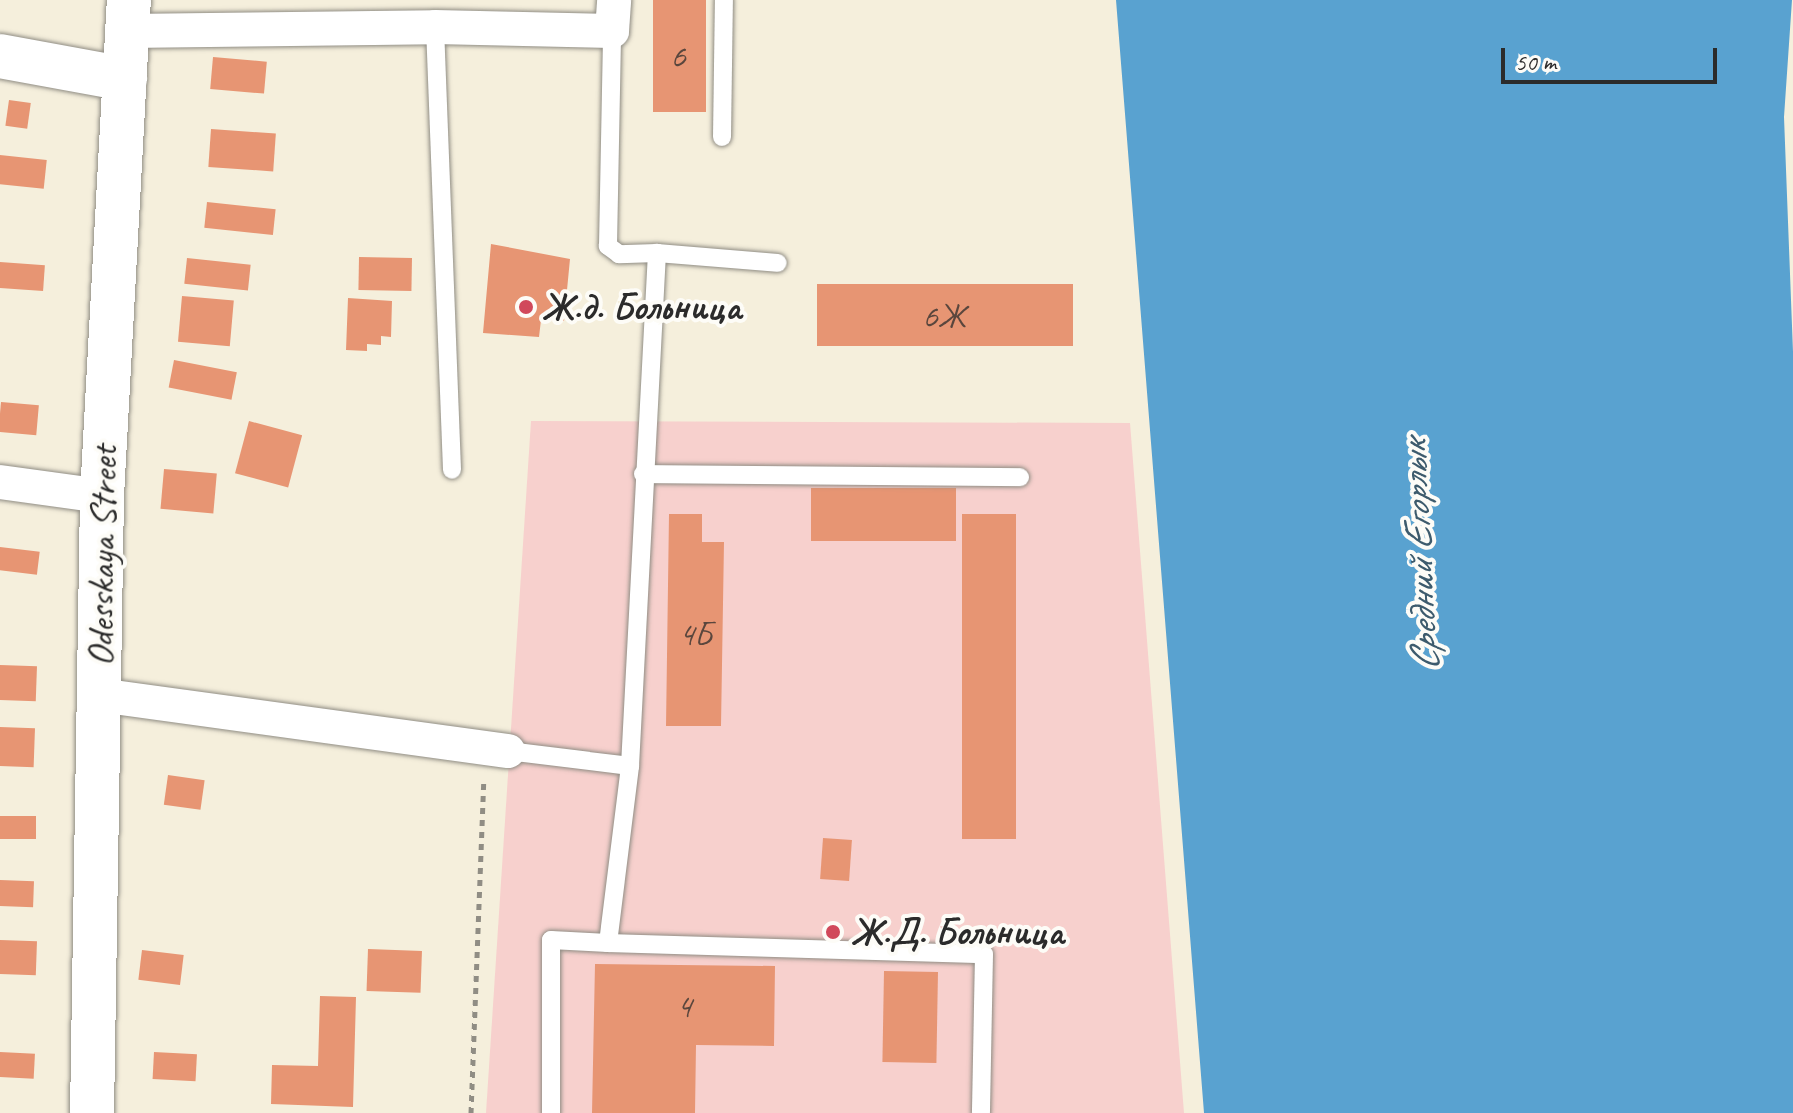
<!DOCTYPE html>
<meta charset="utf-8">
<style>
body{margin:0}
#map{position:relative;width:1793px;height:1113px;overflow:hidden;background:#f5efdc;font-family:Caveat,sans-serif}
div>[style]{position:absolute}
.built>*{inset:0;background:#f7d0cd}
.water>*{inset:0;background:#59a2d0}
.building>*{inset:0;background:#e79573;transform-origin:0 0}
.path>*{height:5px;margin-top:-2.5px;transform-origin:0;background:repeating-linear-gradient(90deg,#908d84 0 6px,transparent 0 12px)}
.roads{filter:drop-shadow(0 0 2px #908d84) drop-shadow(0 0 2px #908d84)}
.lane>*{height:18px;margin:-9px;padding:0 9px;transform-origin:9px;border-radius:9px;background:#fff}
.street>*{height:34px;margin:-17px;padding:0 17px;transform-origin:17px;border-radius:17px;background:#fff}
.secondary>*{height:44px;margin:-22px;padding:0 22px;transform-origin:22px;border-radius:22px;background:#fff}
.dots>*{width:22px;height:22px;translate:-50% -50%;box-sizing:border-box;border:4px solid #fdfcf7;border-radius:50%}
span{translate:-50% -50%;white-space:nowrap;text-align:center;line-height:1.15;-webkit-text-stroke:8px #fdfcf7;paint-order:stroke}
.number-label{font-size:34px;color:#5a463d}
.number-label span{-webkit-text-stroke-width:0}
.poi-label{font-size:38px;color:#2b2b2b;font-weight:700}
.left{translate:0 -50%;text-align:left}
.street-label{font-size:38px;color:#2b2b2b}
.water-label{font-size:40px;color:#3d5b6d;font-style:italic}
.scale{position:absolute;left:1501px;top:48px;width:216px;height:36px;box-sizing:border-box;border:4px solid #2b2b2b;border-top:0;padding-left:10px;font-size:24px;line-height:28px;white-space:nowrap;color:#2b2b2b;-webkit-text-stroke:6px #fdfcf7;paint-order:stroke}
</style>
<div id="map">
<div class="built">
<div style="clip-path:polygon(531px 421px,1130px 423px,1184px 1113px,486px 1113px)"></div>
</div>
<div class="water">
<div style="clip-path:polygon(1116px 0,1792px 0,1784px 117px,1793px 352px,1793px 1113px,1204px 1113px)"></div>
</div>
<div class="building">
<div style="left:653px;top:0;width:53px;height:112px"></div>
<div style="left:213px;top:57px;width:54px;height:32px;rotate:5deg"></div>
<div style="left:9px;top:100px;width:22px;height:26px;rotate:8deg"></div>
<div style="left:211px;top:129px;width:65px;height:38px;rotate:4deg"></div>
<div style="left:0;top:155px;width:47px;height:29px;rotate:6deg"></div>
<div style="left:207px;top:202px;width:69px;height:26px;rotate:6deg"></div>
<div style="clip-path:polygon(491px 244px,570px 259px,564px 321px,541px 320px,539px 337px,483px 333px)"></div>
<div style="left:359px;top:257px;width:53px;height:33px;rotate:1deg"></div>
<div style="left:187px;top:258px;width:64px;height:26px;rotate:6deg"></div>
<div style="left:0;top:262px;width:45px;height:26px;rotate:4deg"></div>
<div style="left:817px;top:284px;width:256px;height:62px"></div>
<div style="left:182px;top:296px;width:52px;height:46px;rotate:5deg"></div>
<div style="clip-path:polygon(348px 298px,392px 301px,391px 337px,381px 336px,381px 345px,367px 344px,367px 351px,346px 350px)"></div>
<div style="left:174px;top:360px;width:64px;height:28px;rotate:11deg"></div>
<div style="left:1px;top:402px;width:38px;height:30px;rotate:5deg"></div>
<div style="left:249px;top:421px;width:55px;height:54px;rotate:15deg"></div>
<div style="left:164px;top:469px;width:53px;height:40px;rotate:5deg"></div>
<div style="left:811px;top:488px;width:145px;height:53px"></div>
<div style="clip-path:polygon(669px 514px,702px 514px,702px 542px,724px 542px,721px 726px,666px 726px)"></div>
<div style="left:962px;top:514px;width:54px;height:325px"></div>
<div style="left:0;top:547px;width:40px;height:23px;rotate:7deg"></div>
<div style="left:0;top:665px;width:37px;height:35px;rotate:2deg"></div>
<div style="left:0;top:727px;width:35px;height:39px;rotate:2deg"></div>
<div style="left:168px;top:775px;width:37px;height:30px;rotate:8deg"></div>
<div style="left:0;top:816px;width:36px;height:23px"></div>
<div style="left:823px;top:838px;width:29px;height:41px;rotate:4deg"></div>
<div style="left:0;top:880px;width:34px;height:26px;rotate:2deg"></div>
<div style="left:0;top:940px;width:37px;height:34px;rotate:2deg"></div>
<div style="left:368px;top:949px;width:54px;height:42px;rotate:2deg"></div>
<div style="left:142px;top:950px;width:42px;height:30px;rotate:7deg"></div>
<div style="clip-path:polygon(595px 964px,775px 966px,774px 1046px,696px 1045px,695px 1113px,592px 1113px)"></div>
<div style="left:884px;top:971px;width:54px;height:91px;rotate:1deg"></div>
<div style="clip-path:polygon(320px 996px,356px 997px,353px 1107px,271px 1104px,272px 1065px,318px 1066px)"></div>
<div style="left:0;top:1052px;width:35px;height:25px;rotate:3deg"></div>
<div style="left:154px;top:1052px;width:43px;height:27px;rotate:3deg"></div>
</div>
<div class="path">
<div style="left:471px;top:1113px;width:335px;rotate:-87.8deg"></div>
</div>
<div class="roads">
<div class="lane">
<div style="left:435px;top:27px;width:443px;rotate:87.8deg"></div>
<div style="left:722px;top:137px;width:137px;rotate:-89.2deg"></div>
<div style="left:657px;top:253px;width:121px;rotate:4.7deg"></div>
<div style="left:643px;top:474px;width:377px;rotate:0.5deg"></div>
<div style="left:508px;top:751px;width:123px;rotate:7deg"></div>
<div style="left:608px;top:943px;width:376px;rotate:1.7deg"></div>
<div style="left:984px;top:954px;width:159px;rotate:91.1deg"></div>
<div style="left:551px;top:1113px;width:173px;rotate:-90deg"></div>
<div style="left:551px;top:940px;width:57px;rotate:3deg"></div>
<div style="left:608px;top:943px;width:178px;rotate:-82.9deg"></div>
<div style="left:630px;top:766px;width:514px;rotate:-86.99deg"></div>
<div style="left:657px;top:253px;width:38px;rotate:178deg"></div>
<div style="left:619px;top:254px;width:14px;rotate:-144deg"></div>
<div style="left:608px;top:246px;width:215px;rotate:-88.9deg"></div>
</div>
<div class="street">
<div style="left:127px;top:31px;width:308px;rotate:-0.7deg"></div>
<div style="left:435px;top:27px;width:177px;rotate:1.3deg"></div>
<div style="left:612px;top:31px;width:31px;rotate:-86deg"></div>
<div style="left:0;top:482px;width:103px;rotate:7.8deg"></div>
<div style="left:99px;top:695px;width:413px;rotate:7.8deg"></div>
</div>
<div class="secondary">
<div style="left:0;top:56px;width:127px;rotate:10.4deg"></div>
<div style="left:92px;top:1113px;width:617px;rotate:-89.07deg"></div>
<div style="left:102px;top:496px;width:497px;rotate:-86.9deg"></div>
</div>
</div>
<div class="dots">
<div style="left:526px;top:307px;background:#d1495b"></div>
<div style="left:833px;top:932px;background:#d1495b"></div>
</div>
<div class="number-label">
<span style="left:678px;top:56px">6</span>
<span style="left:944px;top:316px">6Ж</span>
<span style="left:695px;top:634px">4Б</span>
<span style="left:684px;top:1006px">4</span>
</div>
<div class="poi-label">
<span class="left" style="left:542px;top:307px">Ж.д. Больница</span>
<span class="left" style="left:851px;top:932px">Ж.Д. Больница</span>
</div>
<div class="street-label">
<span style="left:102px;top:556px;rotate:-89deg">Odesskaya Street</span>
</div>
<div class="water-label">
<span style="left:1419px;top:556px;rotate:-93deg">Средний Егорлык</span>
</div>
<div class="scale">50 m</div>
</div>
